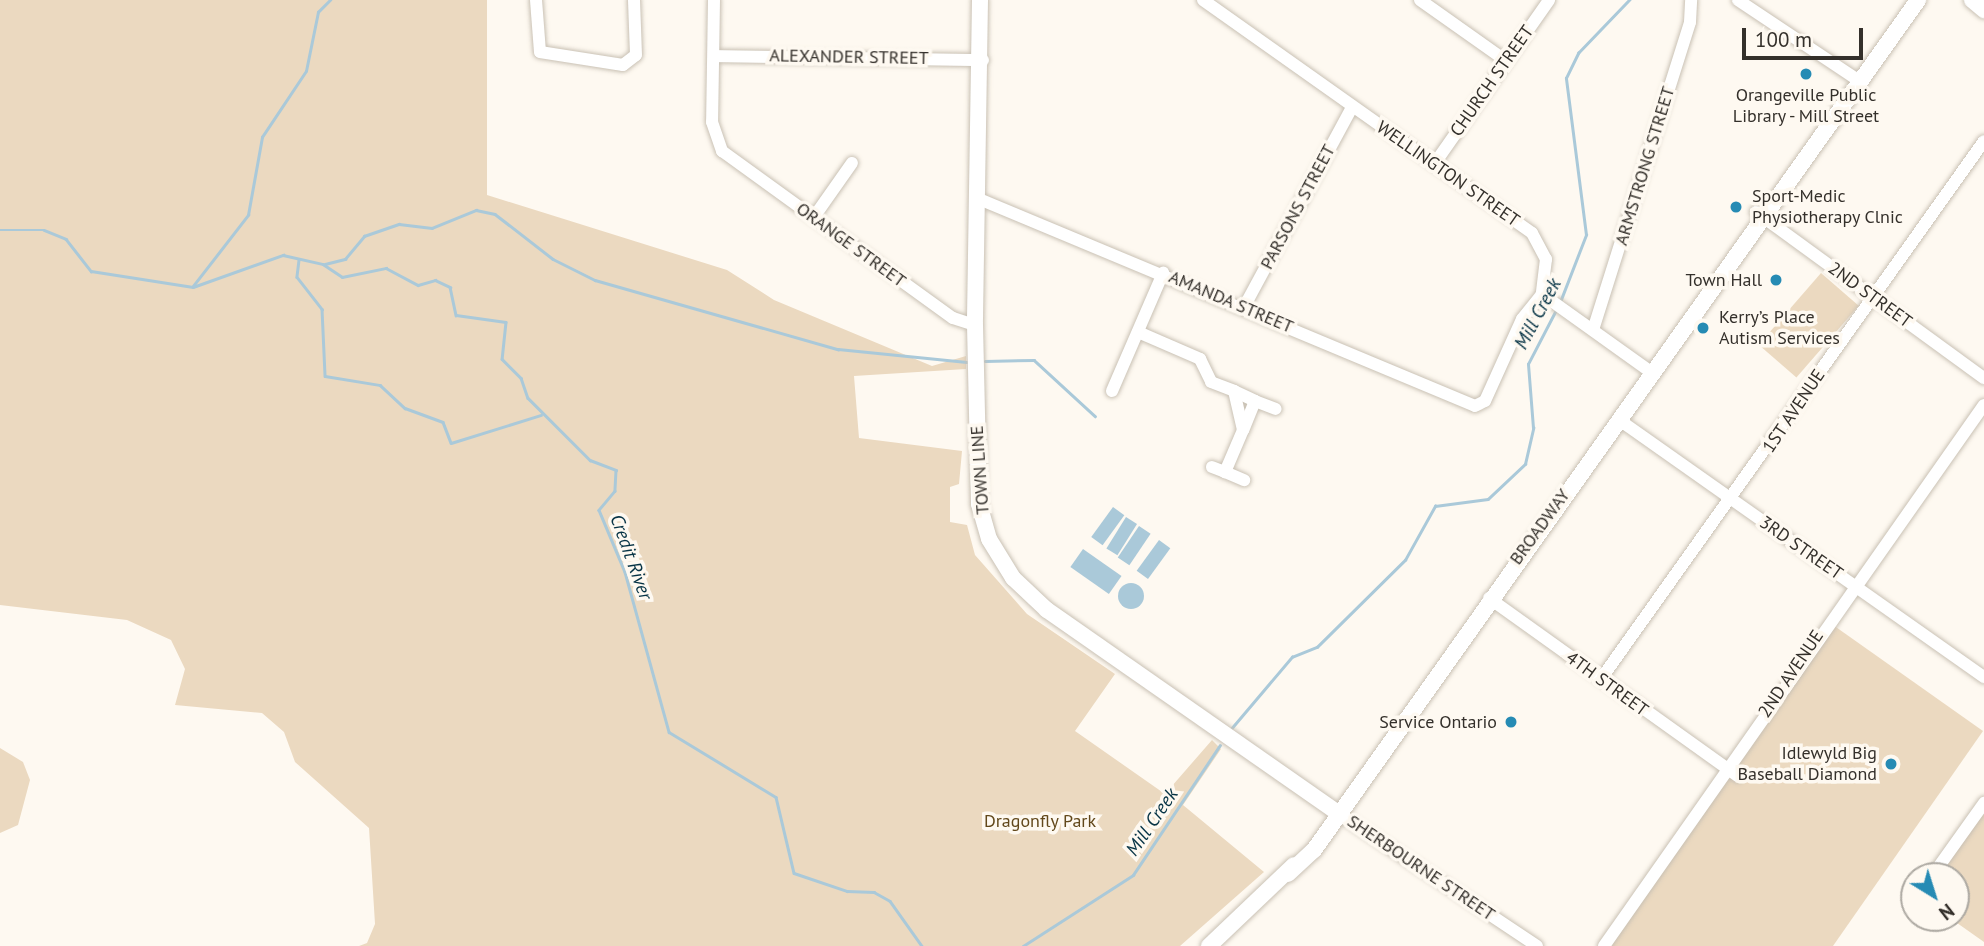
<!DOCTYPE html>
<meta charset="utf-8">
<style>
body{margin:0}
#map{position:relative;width:1984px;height:946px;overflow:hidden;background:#fef9f1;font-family:"PT Sans",sans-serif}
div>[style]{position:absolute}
.green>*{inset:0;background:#ebd9c0;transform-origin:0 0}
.water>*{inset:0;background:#aac9d9;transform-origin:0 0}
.round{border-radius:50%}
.stream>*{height:2.5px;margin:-1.25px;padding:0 1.25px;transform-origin:1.25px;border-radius:1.25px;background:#aac9d9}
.roads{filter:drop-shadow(0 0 2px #c9c1b4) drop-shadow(0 0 2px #c9c1b4)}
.minor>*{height:12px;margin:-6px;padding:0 6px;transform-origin:6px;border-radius:6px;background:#fff}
.major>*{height:16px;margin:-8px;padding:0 8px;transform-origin:8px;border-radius:8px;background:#fff}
.dots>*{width:19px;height:19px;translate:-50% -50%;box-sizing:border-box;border:4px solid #fef9f1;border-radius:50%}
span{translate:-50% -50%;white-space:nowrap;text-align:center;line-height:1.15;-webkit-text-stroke:7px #fef9f1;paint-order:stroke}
.street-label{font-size:18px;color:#34302b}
.poi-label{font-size:18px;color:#34302b}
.left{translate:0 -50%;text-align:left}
.right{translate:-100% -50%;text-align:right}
.park-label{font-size:18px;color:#62481b}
.water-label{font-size:19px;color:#063345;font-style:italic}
.north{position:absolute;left:1900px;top:862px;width:70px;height:70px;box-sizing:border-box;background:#fef9f1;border:2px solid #ada9a2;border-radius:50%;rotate:142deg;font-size:19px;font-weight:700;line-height:28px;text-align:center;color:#34302b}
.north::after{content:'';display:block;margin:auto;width:24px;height:32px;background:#268bb4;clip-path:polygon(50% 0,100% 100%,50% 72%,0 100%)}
.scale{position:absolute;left:1742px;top:28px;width:121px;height:32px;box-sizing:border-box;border:4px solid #34302b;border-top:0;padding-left:9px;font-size:21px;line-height:24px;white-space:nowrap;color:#34302b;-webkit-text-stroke:5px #fef9f1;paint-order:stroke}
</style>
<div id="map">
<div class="green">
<div style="clip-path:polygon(0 0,487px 0,487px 195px,727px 270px,774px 300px,932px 366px,966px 356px,966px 369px,854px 376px,859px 438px,962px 451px,959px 484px,950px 487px,950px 522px,967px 525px,975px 555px,1027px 614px,1115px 674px,1075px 731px,1165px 794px,1212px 740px,1221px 749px,1183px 805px,1264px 872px,1180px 946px,359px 946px,367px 943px,375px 924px,369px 828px,295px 762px,284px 732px,262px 713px,175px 705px,185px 669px,171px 640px,127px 620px,0 605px)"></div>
<div style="left:1821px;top:273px;width:50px;height:95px;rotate:41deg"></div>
<div style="clip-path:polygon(1833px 625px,1983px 731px,1833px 946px,1611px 946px)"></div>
<div style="clip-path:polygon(0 748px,23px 762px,30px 780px,18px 825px,0 833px)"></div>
<div style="clip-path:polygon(1984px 809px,1984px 942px,1950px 918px,1956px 918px,1956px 876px,1936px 876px)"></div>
</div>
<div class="water">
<div style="left:1113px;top:507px;width:14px;height:37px;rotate:36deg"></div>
<div style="left:1126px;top:517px;width:13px;height:37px;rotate:32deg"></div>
<div style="left:1139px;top:526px;width:14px;height:38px;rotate:34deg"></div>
<div style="left:1159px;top:540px;width:14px;height:38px;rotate:36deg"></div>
<div style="left:1083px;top:549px;width:47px;height:22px;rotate:35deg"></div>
<div class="round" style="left:1118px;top:583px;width:26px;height:26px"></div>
</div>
<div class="stream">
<div style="left:0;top:230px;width:44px"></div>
<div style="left:44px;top:230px;width:24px;rotate:22deg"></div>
<div style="left:66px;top:239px;width:41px;rotate:52deg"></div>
<div style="left:91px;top:271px;width:103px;rotate:8.9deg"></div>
<div style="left:193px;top:287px;width:96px;rotate:-19.6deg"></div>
<div style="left:283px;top:255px;width:41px;rotate:12.7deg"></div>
<div style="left:323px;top:264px;width:23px;rotate:34deg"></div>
<div style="left:342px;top:277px;width:45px;rotate:-11.6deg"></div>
<div style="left:386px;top:268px;width:36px;rotate:28deg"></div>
<div style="left:418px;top:285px;width:18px;rotate:-16deg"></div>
<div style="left:435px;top:280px;width:17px;rotate:25deg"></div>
<div style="left:450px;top:287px;width:29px;rotate:78deg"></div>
<div style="left:456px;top:315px;width:50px;rotate:8deg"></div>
<div style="left:506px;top:322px;width:37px;rotate:96deg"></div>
<div style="left:502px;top:359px;width:27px;rotate:45deg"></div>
<div style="left:521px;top:378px;width:21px;rotate:71deg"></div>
<div style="left:528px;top:398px;width:88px;rotate:45deg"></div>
<div style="left:590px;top:460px;width:28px;rotate:21deg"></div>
<div style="left:616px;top:470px;width:21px;rotate:93deg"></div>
<div style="left:615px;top:491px;width:25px;rotate:130deg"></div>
<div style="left:599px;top:510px;width:67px;rotate:67.2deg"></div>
<div style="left:625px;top:572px;width:166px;rotate:74.6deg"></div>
<div style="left:669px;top:732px;width:125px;rotate:31.3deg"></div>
<div style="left:776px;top:797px;width:78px;rotate:76.7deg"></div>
<div style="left:794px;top:873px;width:56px;rotate:18.8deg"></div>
<div style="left:847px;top:891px;width:27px;rotate:2deg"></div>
<div style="left:874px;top:892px;width:18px;rotate:29deg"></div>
<div style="left:890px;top:901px;width:55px;rotate:54.6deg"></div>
<div style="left:299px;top:260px;width:17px;rotate:97deg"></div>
<div style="left:297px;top:277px;width:41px;rotate:52deg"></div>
<div style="left:322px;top:309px;width:67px;rotate:87.4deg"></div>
<div style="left:325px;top:376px;width:56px;rotate:9.3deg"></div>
<div style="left:380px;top:385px;width:34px;rotate:43deg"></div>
<div style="left:405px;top:408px;width:40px;rotate:20.2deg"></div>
<div style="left:443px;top:422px;width:22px;rotate:69deg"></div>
<div style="left:451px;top:443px;width:94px;rotate:-17.3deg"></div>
<div style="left:325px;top:264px;width:21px;rotate:-14deg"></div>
<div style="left:345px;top:259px;width:30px;rotate:-50deg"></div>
<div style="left:364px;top:236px;width:37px;rotate:-19deg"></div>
<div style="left:399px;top:224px;width:33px;rotate:7deg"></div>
<div style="left:432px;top:228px;width:48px;rotate:-22.2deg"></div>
<div style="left:476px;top:210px;width:19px;rotate:12deg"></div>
<div style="left:495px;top:214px;width:73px;rotate:37.8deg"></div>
<div style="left:553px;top:259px;width:47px;rotate:26.6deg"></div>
<div style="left:595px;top:280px;width:253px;rotate:15.9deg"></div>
<div style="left:838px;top:349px;width:129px;rotate:5.8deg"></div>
<div style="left:193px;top:286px;width:90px;rotate:-52.2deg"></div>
<div style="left:248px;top:215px;width:79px;rotate:-79.8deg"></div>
<div style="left:262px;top:137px;width:79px;rotate:-56.3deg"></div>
<div style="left:306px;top:71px;width:60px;rotate:-78.5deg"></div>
<div style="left:318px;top:12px;width:17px;rotate:-45deg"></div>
<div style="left:1560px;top:302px;width:72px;rotate:-68.8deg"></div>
<div style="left:1586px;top:235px;width:158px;rotate:-97.3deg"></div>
<div style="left:1566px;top:78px;width:28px;rotate:-64deg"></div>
<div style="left:1578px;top:53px;width:74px;rotate:-46.1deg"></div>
<div style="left:985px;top:361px;width:49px;rotate:-1.2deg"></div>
<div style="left:1034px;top:360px;width:83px;rotate:42.6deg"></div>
<div style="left:1230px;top:730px;width:96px;rotate:-49.7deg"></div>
<div style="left:1292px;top:657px;width:27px;rotate:-22deg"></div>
<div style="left:1317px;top:647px;width:124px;rotate:-44.7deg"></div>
<div style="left:1405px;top:560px;width:62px;rotate:-60.9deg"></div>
<div style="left:1435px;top:506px;width:53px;rotate:-7.5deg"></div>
<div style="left:1488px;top:499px;width:51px;rotate:-43.4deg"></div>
<div style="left:1525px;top:464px;width:37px;rotate:-77deg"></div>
<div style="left:1533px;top:428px;width:64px;rotate:-94.5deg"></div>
<div style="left:1528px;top:364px;width:63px;rotate:-62.6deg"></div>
<div style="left:1023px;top:946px;width:131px;rotate:-32.8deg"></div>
<div style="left:1133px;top:875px;width:156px;rotate:-56.2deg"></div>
</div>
<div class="roads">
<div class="minor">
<div style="left:536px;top:0;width:52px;rotate:85.6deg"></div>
<div style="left:540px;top:52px;width:84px;rotate:8.9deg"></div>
<div style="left:623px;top:65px;width:16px;rotate:-38deg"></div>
<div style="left:636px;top:55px;width:55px;rotate:-92.1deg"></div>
<div style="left:714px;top:0;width:122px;rotate:90.9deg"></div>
<div style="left:712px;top:122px;width:31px;rotate:71deg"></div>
<div style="left:722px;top:151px;width:285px;rotate:35.9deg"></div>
<div style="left:953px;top:318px;width:23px;rotate:18deg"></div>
<div style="left:1203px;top:0;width:403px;rotate:35.3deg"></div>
<div style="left:1532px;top:233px;width:30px;rotate:62deg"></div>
<div style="left:1546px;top:259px;width:35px;rotate:97deg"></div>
<div style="left:1420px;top:0;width:105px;rotate:35.3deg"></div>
<div style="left:1738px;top:0;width:148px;rotate:33.7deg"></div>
<div style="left:715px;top:56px;width:268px;rotate:0.9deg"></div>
<div style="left:1435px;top:163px;width:199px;rotate:-55deg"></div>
<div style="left:979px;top:199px;width:537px;rotate:22.65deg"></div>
<div style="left:1475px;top:406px;width:11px;rotate:-27deg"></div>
<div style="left:1485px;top:401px;width:90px;rotate:-65.7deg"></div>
<div style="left:1522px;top:319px;width:32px;rotate:-51deg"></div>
<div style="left:1756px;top:212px;width:282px;rotate:36.1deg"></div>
<div style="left:814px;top:217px;width:66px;rotate:-54.9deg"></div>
<div style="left:1542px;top:294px;width:134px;rotate:35.6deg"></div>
<div style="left:1244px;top:307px;width:227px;rotate:-61.6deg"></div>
<div style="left:1593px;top:330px;width:323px;rotate:-72.5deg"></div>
<div style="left:1690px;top:22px;width:22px;rotate:-87deg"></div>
<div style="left:1138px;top:332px;width:68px;rotate:23.5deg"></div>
<div style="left:1200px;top:359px;width:25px;rotate:64deg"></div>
<div style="left:1211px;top:382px;width:25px;rotate:21deg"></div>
<div style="left:1234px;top:391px;width:40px;rotate:77deg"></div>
<div style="left:1243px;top:430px;width:46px;rotate:113.2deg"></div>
<div style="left:1225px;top:472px;width:14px;rotate:-159deg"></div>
<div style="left:1112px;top:391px;width:129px;rotate:-66.6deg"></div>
<div style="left:1234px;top:391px;width:23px;rotate:25deg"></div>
<div style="left:1255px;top:401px;width:31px;rotate:112deg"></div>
<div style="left:1255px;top:401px;width:22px;rotate:21deg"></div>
<div style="left:1618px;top:419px;width:448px;rotate:35.2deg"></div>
<div style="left:1225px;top:472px;width:21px;rotate:23deg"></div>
<div style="left:1489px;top:598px;width:306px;rotate:35.6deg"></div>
<div style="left:1601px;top:679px;width:660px;rotate:-54.55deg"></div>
<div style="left:1339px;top:814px;width:238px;rotate:33.7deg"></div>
<div style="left:1932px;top:876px;width:90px;rotate:-54.5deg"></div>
<div style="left:1604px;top:946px;width:661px;rotate:-54.92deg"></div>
</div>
<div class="major">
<div style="left:980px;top:0;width:325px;rotate:90.9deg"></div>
<div style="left:975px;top:325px;width:179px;rotate:88.7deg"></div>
<div style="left:979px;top:504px;width:36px;rotate:74deg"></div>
<div style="left:989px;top:539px;width:46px;rotate:58.4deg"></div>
<div style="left:1013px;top:578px;width:47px;rotate:43.3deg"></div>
<div style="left:1047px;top:610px;width:356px;rotate:34.9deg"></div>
<div style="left:1972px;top:0;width:16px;rotate:40deg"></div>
<div style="left:1288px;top:874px;width:35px;rotate:-43deg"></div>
<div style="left:1314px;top:850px;width:1043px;rotate:-54.6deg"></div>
<div style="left:1209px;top:946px;width:117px;rotate:-43.6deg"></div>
</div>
</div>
<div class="dots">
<div style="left:1806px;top:74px;background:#268bb4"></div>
<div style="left:1736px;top:207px;background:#268bb4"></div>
<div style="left:1776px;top:280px;background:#268bb4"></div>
<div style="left:1703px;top:328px;background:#268bb4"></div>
<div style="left:1511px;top:722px;background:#268bb4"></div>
<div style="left:1891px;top:764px;background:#268bb4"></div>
</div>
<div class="street-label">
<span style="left:849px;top:57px;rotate:1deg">ALEXANDER STREET</span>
<span style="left:1492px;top:81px;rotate:-55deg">CHURCH STREET</span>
<span style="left:1645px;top:166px;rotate:-73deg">ARMSTRONG STREET</span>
<span style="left:1448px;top:174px;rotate:35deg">WELLINGTON STREET</span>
<span style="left:1298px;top:207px;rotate:-62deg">PARSONS STREET</span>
<span style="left:851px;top:245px;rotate:36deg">ORANGE STREET</span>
<span style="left:1870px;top:295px;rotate:36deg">2ND STREET</span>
<span style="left:1231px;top:302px;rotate:23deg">AMANDA STREET</span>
<span style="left:1794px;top:411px;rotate:-56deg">1ST AVENUE</span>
<span style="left:980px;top:470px;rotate:-94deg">TOWN LINE</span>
<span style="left:1540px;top:527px;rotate:-54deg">BROADWAY</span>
<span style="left:1801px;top:548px;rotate:35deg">3RD STREET</span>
<span style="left:1791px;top:674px;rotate:-56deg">2ND AVENUE</span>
<span style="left:1607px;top:684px;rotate:36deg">4TH STREET</span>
<span style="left:1421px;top:868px;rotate:34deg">SHERBOURNE STREET</span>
</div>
<div class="poi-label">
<span style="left:1806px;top:106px">Orangeville Public<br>Library - Mill Street</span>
<span class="left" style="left:1752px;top:207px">Sport-Medic<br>Physiotherapy Clnic</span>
<span class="right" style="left:1762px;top:280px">Town Hall</span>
<span class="left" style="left:1719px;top:328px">Kerry’s Place<br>Autism Services</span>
<span class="right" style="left:1497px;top:722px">Service Ontario</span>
<span class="right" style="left:1877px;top:764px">Idlewyld Big<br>Baseball Diamond</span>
</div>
<div class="park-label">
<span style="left:1040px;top:821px">Dragonfly Park</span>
</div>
<div class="water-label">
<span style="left:1538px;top:314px;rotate:-62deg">Mill Creek</span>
<span style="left:631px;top:557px;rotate:70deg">Credit River</span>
<span style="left:1152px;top:822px;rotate:-56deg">Mill Creek</span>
</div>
<div class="north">N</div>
<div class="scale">100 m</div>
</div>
